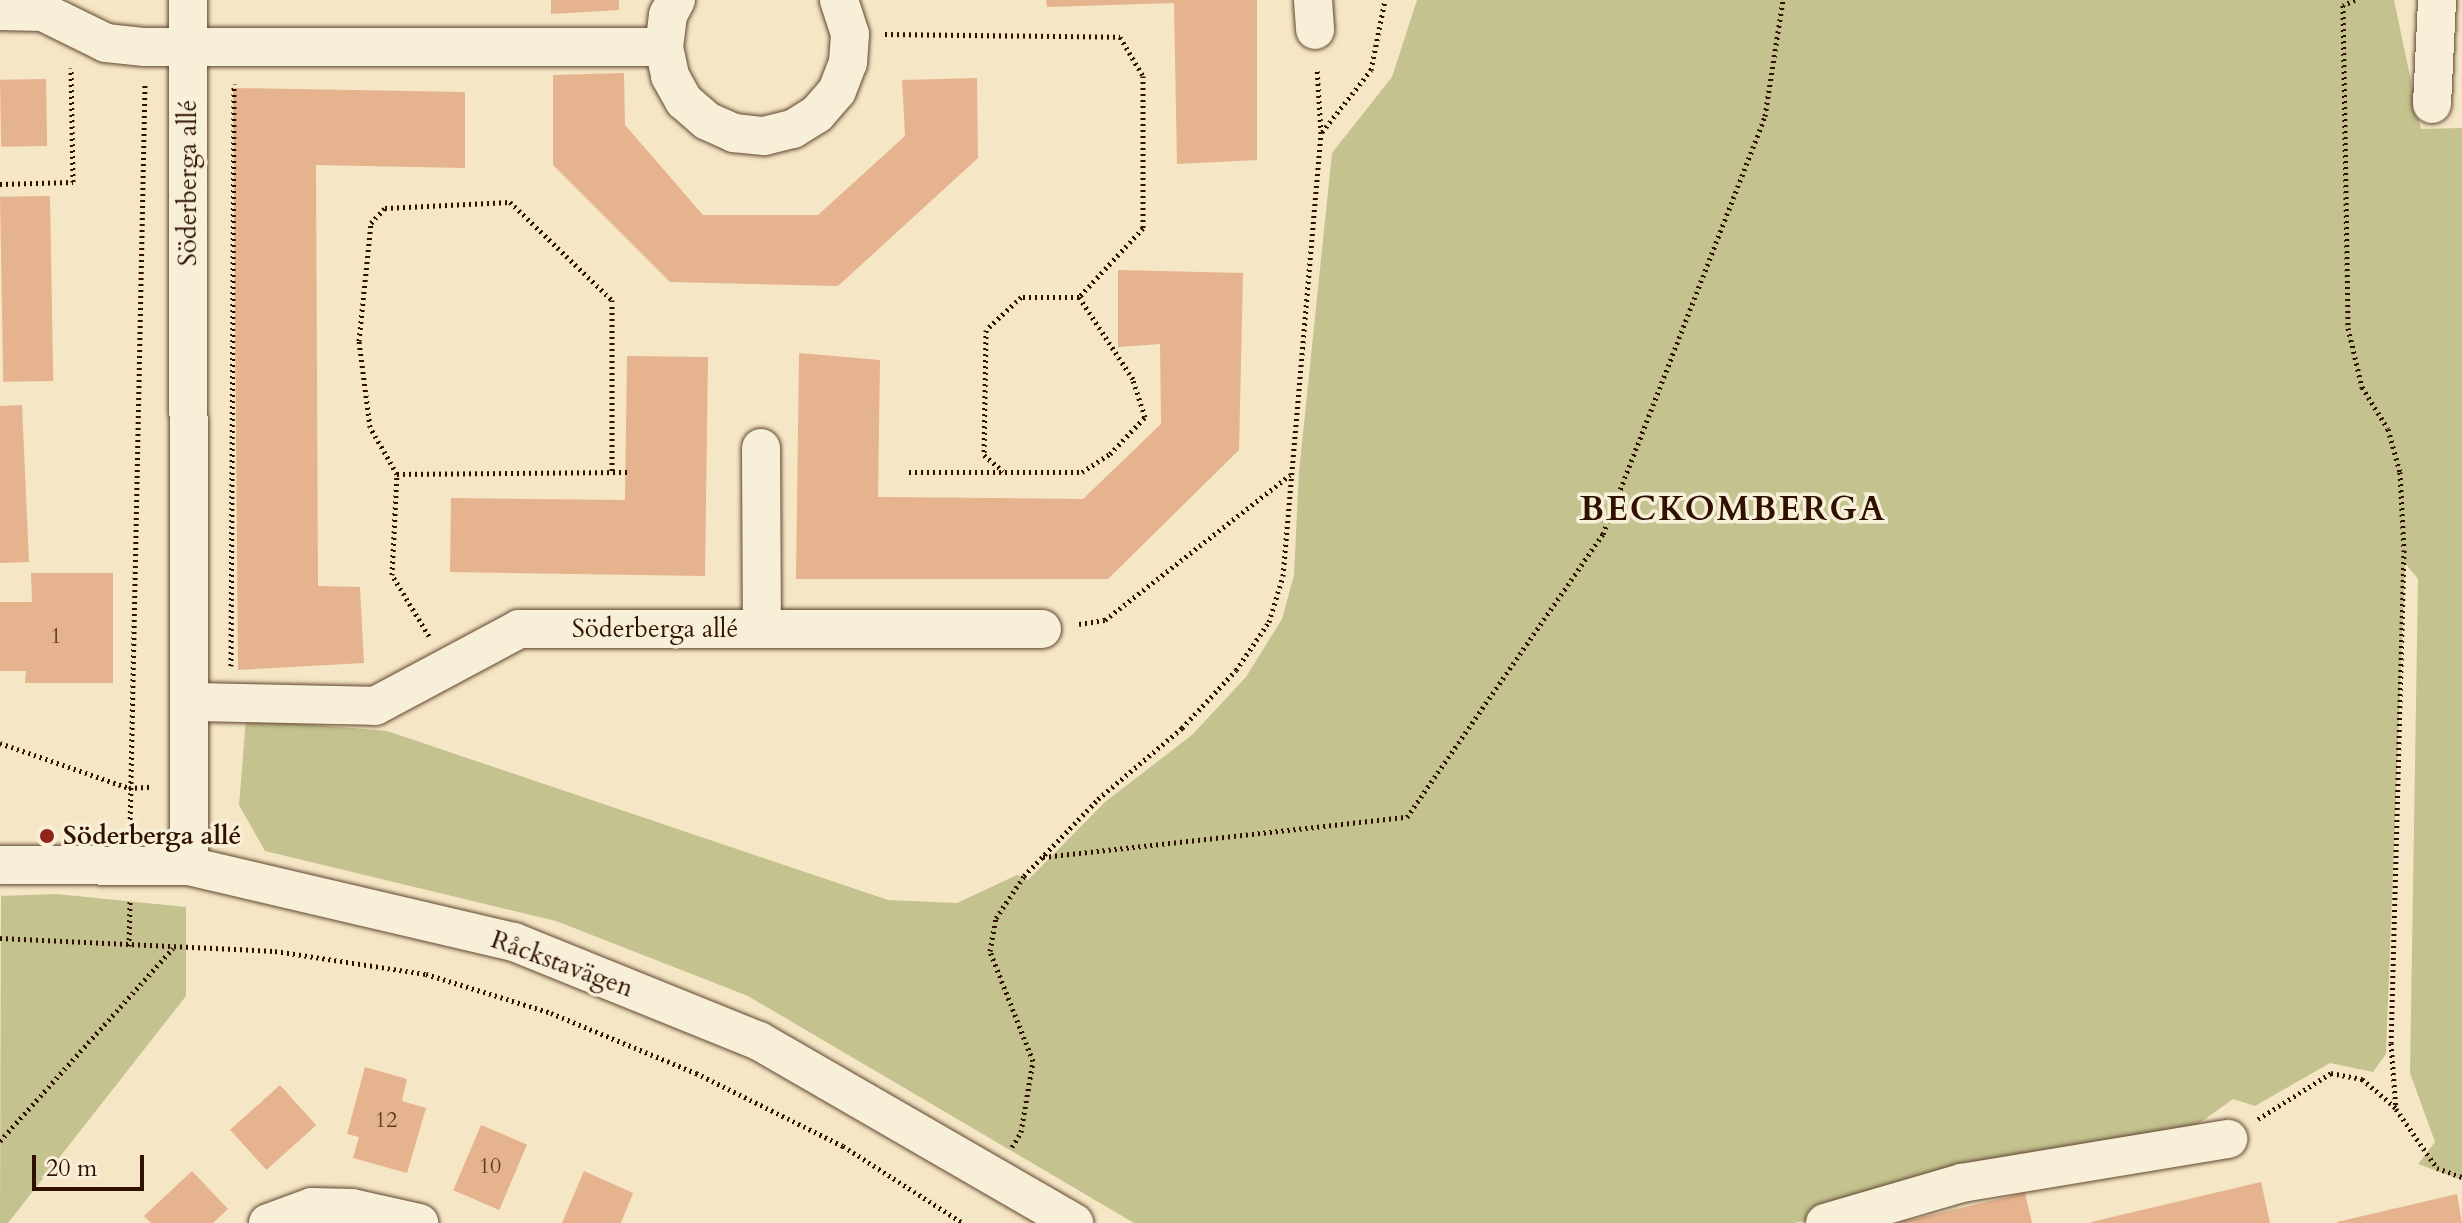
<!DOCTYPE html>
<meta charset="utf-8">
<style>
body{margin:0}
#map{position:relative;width:2462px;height:1223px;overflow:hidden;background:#f5e6c5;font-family:Cardo,serif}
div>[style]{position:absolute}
.green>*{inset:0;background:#c4c28f}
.building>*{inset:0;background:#e5b38e;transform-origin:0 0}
.path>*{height:5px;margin-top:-2.5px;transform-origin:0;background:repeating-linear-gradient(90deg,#301100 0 2px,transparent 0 6px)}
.roads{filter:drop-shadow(0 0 2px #614631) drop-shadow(0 0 2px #614631)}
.minor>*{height:38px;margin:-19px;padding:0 19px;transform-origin:19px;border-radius:19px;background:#f8efd9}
.dots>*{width:22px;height:22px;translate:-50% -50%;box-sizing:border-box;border:4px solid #f8efd9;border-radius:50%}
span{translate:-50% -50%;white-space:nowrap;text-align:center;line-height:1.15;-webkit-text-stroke:7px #f8efd9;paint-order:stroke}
.number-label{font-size:22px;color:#5d3a24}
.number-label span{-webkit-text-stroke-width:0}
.street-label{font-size:26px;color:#301100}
.poi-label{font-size:26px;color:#301100;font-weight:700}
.left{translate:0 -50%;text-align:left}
.district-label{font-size:34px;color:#301100;font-weight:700;letter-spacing:2px}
.scale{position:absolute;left:32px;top:1155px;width:112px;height:36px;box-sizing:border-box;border:4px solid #301100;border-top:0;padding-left:10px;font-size:24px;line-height:28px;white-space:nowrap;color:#301100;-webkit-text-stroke:6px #f8efd9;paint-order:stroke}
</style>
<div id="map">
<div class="green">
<div style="clip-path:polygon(1417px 0,2394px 0,2421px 129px,2462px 128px,2462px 1180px,2418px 1164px,2435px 1142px,2410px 1073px,2418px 579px,2405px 563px,2386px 1054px,2373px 1072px,2330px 1063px,2255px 1106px,2233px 1099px,2187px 1132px,1795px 1223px,1134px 1223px,748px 996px,556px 921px,265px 851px,239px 805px,246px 719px,387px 731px,888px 900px,957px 903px,1017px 875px,1028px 880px,1105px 802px,1192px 735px,1246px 677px,1282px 619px,1294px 575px,1299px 472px,1332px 153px,1392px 77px)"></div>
<div style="clip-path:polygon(56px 894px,186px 907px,186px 996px,8px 1223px,0 1223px,1px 896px)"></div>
</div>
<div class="building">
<div style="clip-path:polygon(551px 0,619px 0,619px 10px,551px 14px)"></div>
<div style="clip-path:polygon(1046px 0,1257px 0,1257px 160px,1177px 164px,1174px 3px,1047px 7px)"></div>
<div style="clip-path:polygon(624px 73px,625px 125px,703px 215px,818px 215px,905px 136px,902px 80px,977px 78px,978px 158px,838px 286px,670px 282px,553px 165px,553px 75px)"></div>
<div style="left:46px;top:79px;width:67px;height:46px;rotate:89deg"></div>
<div style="clip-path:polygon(233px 88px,465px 92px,465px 168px,316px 165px,318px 586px,360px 587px,364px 663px,238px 670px)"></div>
<div style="left:50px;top:196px;width:185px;height:50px;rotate:89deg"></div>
<div style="clip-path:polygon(1118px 270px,1243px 273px,1239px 450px,1108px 579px,796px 579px,799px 353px,880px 360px,878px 497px,1083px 499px,1161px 424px,1160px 344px,1118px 347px)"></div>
<div style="clip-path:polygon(627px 356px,708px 357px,705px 576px,450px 572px,451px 498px,625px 500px)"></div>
<div style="clip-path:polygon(22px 405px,29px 562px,0 563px,0 406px)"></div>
<div style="clip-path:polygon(31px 573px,113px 573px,113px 683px,25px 683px,26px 671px,0 671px,0 602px,32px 602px)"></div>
<div style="clip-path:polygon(365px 1067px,407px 1079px,402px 1101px,426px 1108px,407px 1173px,353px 1158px,359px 1137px,347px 1134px)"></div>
<div style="left:280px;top:1085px;width:54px;height:67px;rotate:48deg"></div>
<div style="left:481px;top:1125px;width:50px;height:71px;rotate:23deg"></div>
<div style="clip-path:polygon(192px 1171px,228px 1209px,213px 1223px,151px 1223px,144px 1216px)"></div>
<div style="clip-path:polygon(584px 1171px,633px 1193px,621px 1223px,562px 1223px)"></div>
<div style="clip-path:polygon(2261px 1182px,2270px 1223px,2091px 1223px,2091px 1222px)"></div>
<div style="clip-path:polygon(2025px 1193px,2032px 1223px,1901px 1223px,1901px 1222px)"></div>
<div style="clip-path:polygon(2457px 1194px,2462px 1223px,2337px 1223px,2337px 1222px)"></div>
</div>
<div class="path">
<div style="left:2355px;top:0;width:13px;rotate:157deg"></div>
<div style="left:2343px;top:5px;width:323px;rotate:89.1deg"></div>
<div style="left:2348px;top:328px;width:61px;rotate:76.7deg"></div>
<div style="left:2362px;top:387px;width:49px;rotate:58.2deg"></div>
<div style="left:2388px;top:429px;width:45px;rotate:74.4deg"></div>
<div style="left:2400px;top:472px;width:78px;rotate:87.1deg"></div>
<div style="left:2404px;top:550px;width:493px;rotate:91.5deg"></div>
<div style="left:2391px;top:1043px;width:66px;rotate:85.7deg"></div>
<div style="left:2396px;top:1109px;width:72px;rotate:55.2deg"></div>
<div style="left:2437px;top:1168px;width:27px;rotate:20deg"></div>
<div style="left:885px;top:34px;width:235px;rotate:0.7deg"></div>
<div style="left:1120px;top:37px;width:45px;rotate:59.5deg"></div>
<div style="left:1143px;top:76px;width:152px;rotate:90deg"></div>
<div style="left:1143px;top:228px;width:94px;rotate:132.8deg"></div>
<div style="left:1322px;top:132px;width:79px;rotate:-51.7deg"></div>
<div style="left:1371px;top:70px;width:71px;rotate:-78.7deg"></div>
<div style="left:0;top:184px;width:73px;rotate:-1.6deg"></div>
<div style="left:73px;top:182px;width:114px;rotate:-91deg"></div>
<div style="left:909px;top:472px;width:173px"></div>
<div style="left:1082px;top:472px;width:33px;rotate:-33deg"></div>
<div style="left:1110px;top:454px;width:51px;rotate:-46.6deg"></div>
<div style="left:1145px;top:417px;width:40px;rotate:-108deg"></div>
<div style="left:1133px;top:379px;width:98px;rotate:-123.4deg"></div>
<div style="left:1079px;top:297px;width:58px;rotate:180deg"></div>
<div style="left:1021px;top:297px;width:48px;rotate:136.7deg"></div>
<div style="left:986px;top:330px;width:125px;rotate:90.9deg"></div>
<div style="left:984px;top:455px;width:25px;rotate:40deg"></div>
<div style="left:397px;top:474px;width:230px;rotate:-0.5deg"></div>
<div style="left:1079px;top:624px;width:26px;rotate:-9deg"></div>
<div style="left:1105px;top:620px;width:235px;rotate:-38.1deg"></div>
<div style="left:429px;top:636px;width:71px;rotate:-121.2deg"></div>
<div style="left:392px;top:575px;width:101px;rotate:-87.2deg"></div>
<div style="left:397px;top:474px;width:54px;rotate:-119.9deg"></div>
<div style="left:370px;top:427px;width:87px;rotate:-97.3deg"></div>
<div style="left:359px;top:341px;width:119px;rotate:-84.2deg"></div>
<div style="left:371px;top:223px;width:21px;rotate:-47deg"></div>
<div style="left:385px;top:208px;width:125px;rotate:-2.7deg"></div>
<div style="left:510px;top:202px;width:141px;rotate:43.9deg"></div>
<div style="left:612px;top:300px;width:172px;rotate:90deg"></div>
<div style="left:231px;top:666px;width:582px;rotate:-89.7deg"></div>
<div style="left:0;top:743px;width:137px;rotate:19.2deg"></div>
<div style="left:129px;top:788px;width:22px;rotate:-3deg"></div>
<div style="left:130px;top:831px;width:746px;rotate:-88.85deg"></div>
<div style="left:1043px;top:857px;width:366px;rotate:-6.3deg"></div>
<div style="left:1407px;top:817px;width:344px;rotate:-55.3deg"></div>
<div style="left:1603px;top:534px;width:448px;rotate:-68.8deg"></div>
<div style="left:1765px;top:116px;width:117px;rotate:-81.2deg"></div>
<div style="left:0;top:938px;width:275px;rotate:2.7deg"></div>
<div style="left:275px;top:951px;width:153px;rotate:8.7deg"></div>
<div style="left:426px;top:974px;width:131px;rotate:17.3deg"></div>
<div style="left:551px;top:1013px;width:157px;rotate:22.5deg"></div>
<div style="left:696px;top:1073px;width:164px;rotate:26.4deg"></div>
<div style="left:843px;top:1146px;width:143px;rotate:32.7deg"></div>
<div style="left:129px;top:946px;width:45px;rotate:-88.7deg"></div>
<div style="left:2258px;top:1119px;width:86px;rotate:-32.2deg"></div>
<div style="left:2331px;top:1073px;width:32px;rotate:11deg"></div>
<div style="left:2362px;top:1079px;width:45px;rotate:40.5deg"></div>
<div style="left:0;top:1141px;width:259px;rotate:-48.1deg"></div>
<div style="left:1012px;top:1147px;width:17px;rotate:-59deg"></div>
<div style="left:1021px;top:1132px;width:72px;rotate:-80.4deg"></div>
<div style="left:1033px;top:1061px;width:118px;rotate:-111.4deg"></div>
<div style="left:990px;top:951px;width:34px;rotate:-80deg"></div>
<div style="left:996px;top:918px;width:50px;rotate:-56.3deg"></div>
<div style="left:1024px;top:876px;width:107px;rotate:-46.1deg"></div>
<div style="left:1098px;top:799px;width:110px;rotate:-40.2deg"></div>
<div style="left:1182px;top:728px;width:79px;rotate:-47deg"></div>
<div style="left:1236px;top:670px;width:58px;rotate:-55.5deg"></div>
<div style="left:1269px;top:622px;width:48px;rotate:-73.1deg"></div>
<div style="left:1283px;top:576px;width:445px;rotate:-85.1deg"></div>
<div style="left:1321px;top:133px;width:65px;rotate:-93.5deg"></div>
</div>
<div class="roads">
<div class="minor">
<div style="left:188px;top:0;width:866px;rotate:89.93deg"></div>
<div style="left:676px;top:0;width:17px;rotate:118deg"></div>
<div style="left:668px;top:15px;width:32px;rotate:97deg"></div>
<div style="left:664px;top:47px;width:30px;rotate:78deg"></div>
<div style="left:670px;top:76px;width:29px;rotate:61deg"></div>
<div style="left:684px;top:101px;width:30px;rotate:41deg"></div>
<div style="left:707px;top:121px;width:30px;rotate:24deg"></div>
<div style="left:734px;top:133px;width:30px;rotate:6deg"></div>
<div style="left:764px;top:136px;width:30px;rotate:-14deg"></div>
<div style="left:793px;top:129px;width:28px;rotate:-32deg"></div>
<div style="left:817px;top:114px;width:30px;rotate:-49deg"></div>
<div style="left:837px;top:91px;width:30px;rotate:-69deg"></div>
<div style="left:848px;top:63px;width:29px;rotate:-86deg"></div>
<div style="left:850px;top:34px;width:36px;rotate:-108deg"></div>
<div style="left:1313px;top:0;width:30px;rotate:86deg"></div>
<div style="left:0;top:11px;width:43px;rotate:1.3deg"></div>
<div style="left:43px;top:12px;width:70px;rotate:26.2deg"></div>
<div style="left:106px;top:43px;width:39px;rotate:6deg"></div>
<div style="left:145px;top:47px;width:519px"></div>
<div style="left:2432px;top:104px;width:104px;rotate:-87.2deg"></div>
<div style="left:761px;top:448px;width:181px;rotate:89.7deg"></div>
<div style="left:191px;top:702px;width:184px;rotate:1.2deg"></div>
<div style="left:375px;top:706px;width:163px;rotate:-28.1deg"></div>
<div style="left:519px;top:629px;width:523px"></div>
<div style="left:0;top:865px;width:189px;rotate:0.3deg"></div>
<div style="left:189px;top:866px;width:334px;rotate:13.2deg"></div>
<div style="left:514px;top:942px;width:264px;rotate:22deg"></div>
<div style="left:759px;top:1041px;width:364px;rotate:30deg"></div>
<div style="left:268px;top:1223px;width:47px;rotate:-20deg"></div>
<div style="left:312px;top:1207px;width:40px;rotate:1.4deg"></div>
<div style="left:352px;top:1208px;width:69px;rotate:12.6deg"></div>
<div style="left:1825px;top:1223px;width:143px;rotate:-16.3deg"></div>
<div style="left:1962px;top:1183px;width:270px;rotate:-9.4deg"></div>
</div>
</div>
<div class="dots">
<div style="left:47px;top:836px;background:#8f2418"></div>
</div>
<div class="number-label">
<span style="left:56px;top:637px">1</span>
<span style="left:386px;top:1121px">12</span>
<span style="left:490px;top:1167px">10</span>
</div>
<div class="street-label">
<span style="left:188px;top:183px;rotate:-90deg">Söderberga allé</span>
<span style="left:655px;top:629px">Söderberga allé</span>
<span style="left:562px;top:964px;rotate:20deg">Råckstavägen</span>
</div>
<div class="poi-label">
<span class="left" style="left:63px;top:836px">Söderberga allé</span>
</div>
<div class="district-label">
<span style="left:1733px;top:510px">BECKOMBERGA</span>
</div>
<div class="scale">20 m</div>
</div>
